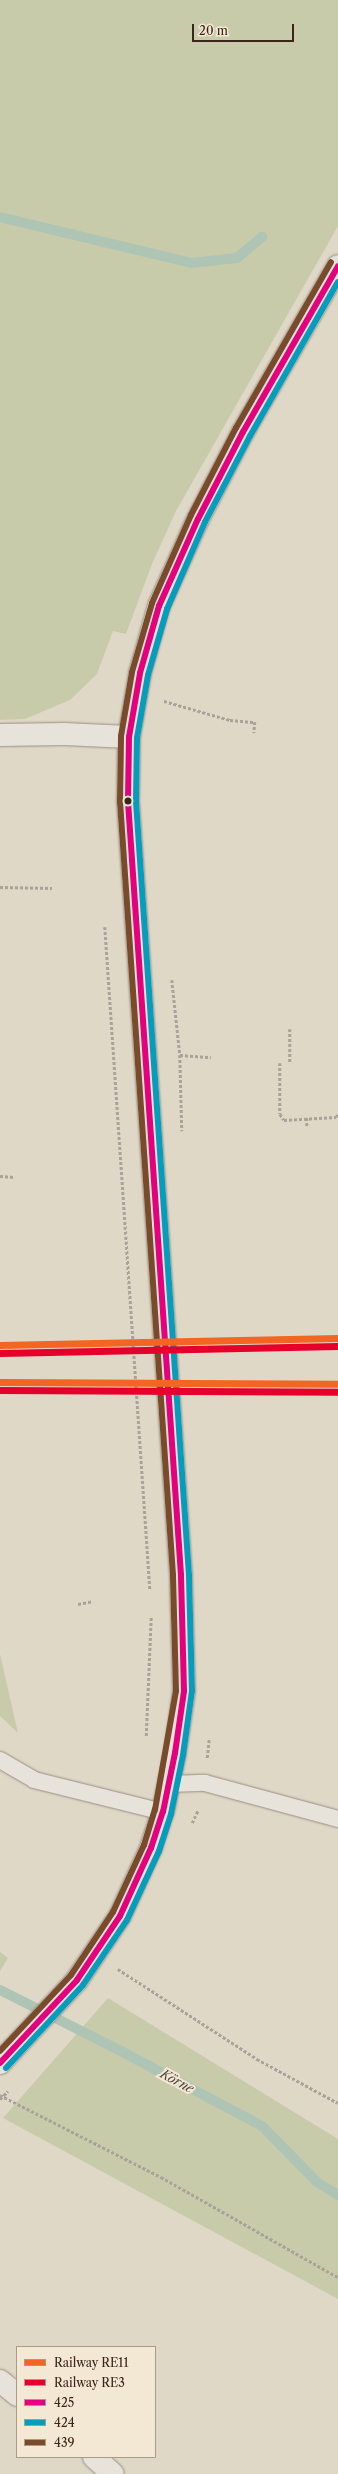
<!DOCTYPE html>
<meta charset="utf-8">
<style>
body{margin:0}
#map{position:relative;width:338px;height:2474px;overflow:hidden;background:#e0d8c6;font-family:"Libre Caslon Text",serif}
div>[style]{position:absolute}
.green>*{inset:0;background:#c7cbaa}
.stream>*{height:10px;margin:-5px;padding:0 5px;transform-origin:5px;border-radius:5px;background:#aec4b4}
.path>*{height:2.5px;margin-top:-1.25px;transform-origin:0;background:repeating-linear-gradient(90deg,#a9a29b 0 3px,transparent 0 5px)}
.roads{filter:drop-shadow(0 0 1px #978f84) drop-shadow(0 0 1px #978f84)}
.service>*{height:16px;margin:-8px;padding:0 8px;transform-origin:8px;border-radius:8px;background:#e7e2da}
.minor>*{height:22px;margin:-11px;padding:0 11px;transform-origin:11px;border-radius:11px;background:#e7e2da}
.secondary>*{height:22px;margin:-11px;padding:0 11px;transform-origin:11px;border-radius:11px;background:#e7e2da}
.bus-1>*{height:6px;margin:-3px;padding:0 3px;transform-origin:3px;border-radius:3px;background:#e5007d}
.bus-2>*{height:6px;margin:-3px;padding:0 3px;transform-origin:3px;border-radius:3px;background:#069cbc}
.bus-3>*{height:6px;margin:-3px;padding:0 3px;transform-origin:3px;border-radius:3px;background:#7a4b2a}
.rail-1>*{height:7px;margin:-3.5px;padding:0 3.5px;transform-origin:3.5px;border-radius:3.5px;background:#f26522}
.rail-2>*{height:7px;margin:-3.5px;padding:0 3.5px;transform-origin:3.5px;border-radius:3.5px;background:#e4002b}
.dots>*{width:11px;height:11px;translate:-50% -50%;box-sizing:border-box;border:2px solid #f2e8d3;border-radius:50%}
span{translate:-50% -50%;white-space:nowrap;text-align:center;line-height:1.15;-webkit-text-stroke:4px #f2e8d3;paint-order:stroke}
.water-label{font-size:13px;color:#534a3e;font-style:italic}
.legend{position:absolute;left:16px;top:2346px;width:140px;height:112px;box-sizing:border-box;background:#f2e8d3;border:1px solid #a99a89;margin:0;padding:5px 7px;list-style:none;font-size:12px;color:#3c2419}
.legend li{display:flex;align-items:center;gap:8px;height:20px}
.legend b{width:20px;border:1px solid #a99a89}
.scale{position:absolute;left:192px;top:24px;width:102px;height:18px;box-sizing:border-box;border:2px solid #3c2419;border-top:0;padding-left:5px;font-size:12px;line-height:14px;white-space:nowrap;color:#3c2419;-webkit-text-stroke:3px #f2e8d3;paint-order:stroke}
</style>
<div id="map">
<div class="green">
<div style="clip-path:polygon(0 0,338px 0,338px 226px,176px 511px,152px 564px,126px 634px,113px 631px,97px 674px,70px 700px,25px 719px,0 720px)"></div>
<div style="clip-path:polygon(0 1654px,18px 1733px,0 1716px)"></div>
<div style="clip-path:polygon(0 1952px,8px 1958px,0 1971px)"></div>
<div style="clip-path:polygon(108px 1998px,338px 2139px,338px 2299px,3px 2118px)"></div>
</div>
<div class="stream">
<div style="left:0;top:217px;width:196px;rotate:13.5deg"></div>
<div style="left:191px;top:263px;width:46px;rotate:-6.2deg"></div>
<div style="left:237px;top:258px;width:33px;rotate:-40deg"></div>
<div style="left:0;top:1990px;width:133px;rotate:26.8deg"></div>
<div style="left:119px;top:2050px;width:162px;rotate:28deg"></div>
<div style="left:262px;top:2126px;width:78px;rotate:45.5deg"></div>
<div style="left:317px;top:2182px;width:25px;rotate:32deg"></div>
</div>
<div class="path">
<div style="left:164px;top:701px;width:69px;rotate:16.1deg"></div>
<div style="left:230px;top:720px;width:25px;rotate:5deg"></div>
<div style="left:255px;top:722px;width:11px;rotate:95deg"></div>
<div style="left:0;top:887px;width:52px;rotate:1.1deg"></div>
<div style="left:105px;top:927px;width:664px;rotate:86.11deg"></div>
<div style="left:172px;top:980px;width:75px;rotate:83.9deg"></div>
<div style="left:180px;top:1055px;width:76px;rotate:88.5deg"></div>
<div style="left:290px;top:1029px;width:34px;rotate:90deg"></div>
<div style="left:180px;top:1055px;width:31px;rotate:4deg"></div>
<div style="left:280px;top:1063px;width:51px;rotate:90deg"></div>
<div style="left:280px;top:1114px;width:7px;rotate:56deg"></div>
<div style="left:284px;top:1120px;width:52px;rotate:-3.3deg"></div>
<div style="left:336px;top:1117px;width:4px;rotate:-56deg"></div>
<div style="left:307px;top:1118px;width:8px;rotate:90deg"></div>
<div style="left:0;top:1176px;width:15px;rotate:4deg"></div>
<div style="left:78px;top:1604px;width:15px;rotate:-11deg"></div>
<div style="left:146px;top:1736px;width:119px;rotate:-87.6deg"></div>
<div style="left:207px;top:1758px;width:19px;rotate:-84deg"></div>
<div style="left:192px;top:1823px;width:14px;rotate:-65deg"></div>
<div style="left:118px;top:1969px;width:166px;rotate:32.9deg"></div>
<div style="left:257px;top:2059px;width:92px;rotate:28.5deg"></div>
<div style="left:0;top:2095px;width:181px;rotate:27deg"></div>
<div style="left:161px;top:2177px;width:203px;rotate:29.5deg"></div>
<div style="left:0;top:2099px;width:11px;rotate:-45deg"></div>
</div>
<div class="roads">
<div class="service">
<div style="left:0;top:1760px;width:39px;rotate:30deg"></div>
<div style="left:34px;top:1780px;width:133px;rotate:13.9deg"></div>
<div style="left:169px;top:1784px;width:36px;rotate:-2deg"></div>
<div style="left:205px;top:1783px;width:138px;rotate:15.1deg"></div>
</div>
<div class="minor">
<div style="left:0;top:735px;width:64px;rotate:-0.9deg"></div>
<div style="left:64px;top:734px;width:65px;rotate:2.6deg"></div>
<div style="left:0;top:2381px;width:22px;rotate:39deg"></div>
<div style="left:94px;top:2457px;width:25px;rotate:42deg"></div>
</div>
<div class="secondary">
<div style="left:0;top:2063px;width:113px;rotate:-47.1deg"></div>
<div style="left:77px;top:1980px;width:77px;rotate:-56.1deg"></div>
<div style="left:120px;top:1916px;width:75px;rotate:-65.5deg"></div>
<div style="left:151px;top:1848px;width:38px;rotate:-72deg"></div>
<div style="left:163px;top:1812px;width:60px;rotate:-78.5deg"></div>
<div style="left:175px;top:1753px;width:63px;rotate:-81.7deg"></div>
<div style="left:184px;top:1691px;width:116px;rotate:-91.5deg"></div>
<div style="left:181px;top:1575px;width:776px;rotate:-93.92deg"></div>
<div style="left:128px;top:801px;width:64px;rotate:-89.1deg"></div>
<div style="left:129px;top:737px;width:65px;rotate:-80.2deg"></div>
<div style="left:140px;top:673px;width:70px;rotate:-74.2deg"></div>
<div style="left:159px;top:606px;width:95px;rotate:-65.9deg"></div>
<div style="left:198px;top:519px;width:98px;rotate:-62.7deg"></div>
<div style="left:243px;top:432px;width:191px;rotate:-60.2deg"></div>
</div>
</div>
<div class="bus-1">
<div style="left:0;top:2063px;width:113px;rotate:-47.1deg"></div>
<div style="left:77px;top:1980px;width:77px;rotate:-56.1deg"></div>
<div style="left:120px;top:1916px;width:75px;rotate:-65.5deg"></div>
<div style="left:151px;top:1848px;width:38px;rotate:-72deg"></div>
<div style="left:163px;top:1812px;width:60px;rotate:-78.5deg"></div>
<div style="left:175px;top:1753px;width:63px;rotate:-81.7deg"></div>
<div style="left:184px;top:1691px;width:116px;rotate:-91.5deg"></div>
<div style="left:181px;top:1575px;width:776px;rotate:-93.92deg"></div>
<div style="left:128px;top:801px;width:64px;rotate:-89.1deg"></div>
<div style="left:129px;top:737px;width:65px;rotate:-80.2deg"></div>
<div style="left:140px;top:673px;width:70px;rotate:-74.2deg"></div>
<div style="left:159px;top:606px;width:95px;rotate:-65.9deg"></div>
<div style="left:198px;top:519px;width:98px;rotate:-62.7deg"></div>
<div style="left:243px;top:432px;width:191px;rotate:-60.2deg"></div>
</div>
<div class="bus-2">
<div style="left:6px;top:2068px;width:113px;rotate:-47.1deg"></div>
<div style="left:83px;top:1985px;width:78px;rotate:-55.9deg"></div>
<div style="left:127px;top:1920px;width:76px;rotate:-65.1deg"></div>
<div style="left:159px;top:1851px;width:39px;rotate:-72deg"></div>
<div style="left:171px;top:1814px;width:60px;rotate:-78.5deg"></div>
<div style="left:183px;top:1755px;width:65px;rotate:-82deg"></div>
<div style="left:192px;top:1691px;width:116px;rotate:-91.5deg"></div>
<div style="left:189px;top:1575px;width:776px;rotate:-93.92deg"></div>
<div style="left:136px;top:801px;width:63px;rotate:-89.1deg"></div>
<div style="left:137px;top:738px;width:64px;rotate:-80.1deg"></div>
<div style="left:148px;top:675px;width:69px;rotate:-73.9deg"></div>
<div style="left:167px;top:609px;width:95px;rotate:-66.4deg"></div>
<div style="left:205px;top:522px;width:97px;rotate:-62.4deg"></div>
<div style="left:250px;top:436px;width:177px;rotate:-60.3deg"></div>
</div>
<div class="bus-3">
<div style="left:0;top:2051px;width:104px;rotate:-46.9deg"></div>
<div style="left:71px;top:1975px;width:76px;rotate:-56.3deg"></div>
<div style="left:113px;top:1912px;width:74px;rotate:-65.2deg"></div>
<div style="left:144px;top:1845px;width:37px;rotate:-73deg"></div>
<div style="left:155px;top:1810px;width:121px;rotate:-80deg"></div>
<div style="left:176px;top:1691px;width:116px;rotate:-91.5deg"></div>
<div style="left:173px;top:1575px;width:775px;rotate:-93.92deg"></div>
<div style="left:120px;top:802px;width:66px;rotate:-89.1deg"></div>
<div style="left:121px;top:736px;width:65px;rotate:-80.2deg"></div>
<div style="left:132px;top:672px;width:72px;rotate:-73.8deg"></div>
<div style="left:152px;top:603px;width:96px;rotate:-66.1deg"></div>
<div style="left:191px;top:515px;width:98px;rotate:-62.7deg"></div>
<div style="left:236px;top:428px;width:191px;rotate:-60.2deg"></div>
</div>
<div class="rail-1">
<div style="left:0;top:1345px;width:338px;rotate:-1.2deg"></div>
<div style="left:0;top:1382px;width:338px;rotate:0.3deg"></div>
</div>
<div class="rail-2">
<div style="left:0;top:1353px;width:338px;rotate:-1.2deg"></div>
<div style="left:0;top:1390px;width:338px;rotate:0.3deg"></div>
</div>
<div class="dots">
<div style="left:128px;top:801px;background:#3c2419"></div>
</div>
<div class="water-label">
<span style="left:177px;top:2081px;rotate:28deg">Körne</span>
</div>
<ul class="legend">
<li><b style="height:5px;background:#f26522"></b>Railway RE11</li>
<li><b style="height:5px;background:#e4002b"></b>Railway RE3</li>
<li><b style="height:5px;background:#e5007d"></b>425</li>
<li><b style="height:5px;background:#069cbc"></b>424</li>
<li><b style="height:5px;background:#7a4b2a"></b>439</li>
</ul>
<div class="scale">20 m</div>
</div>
